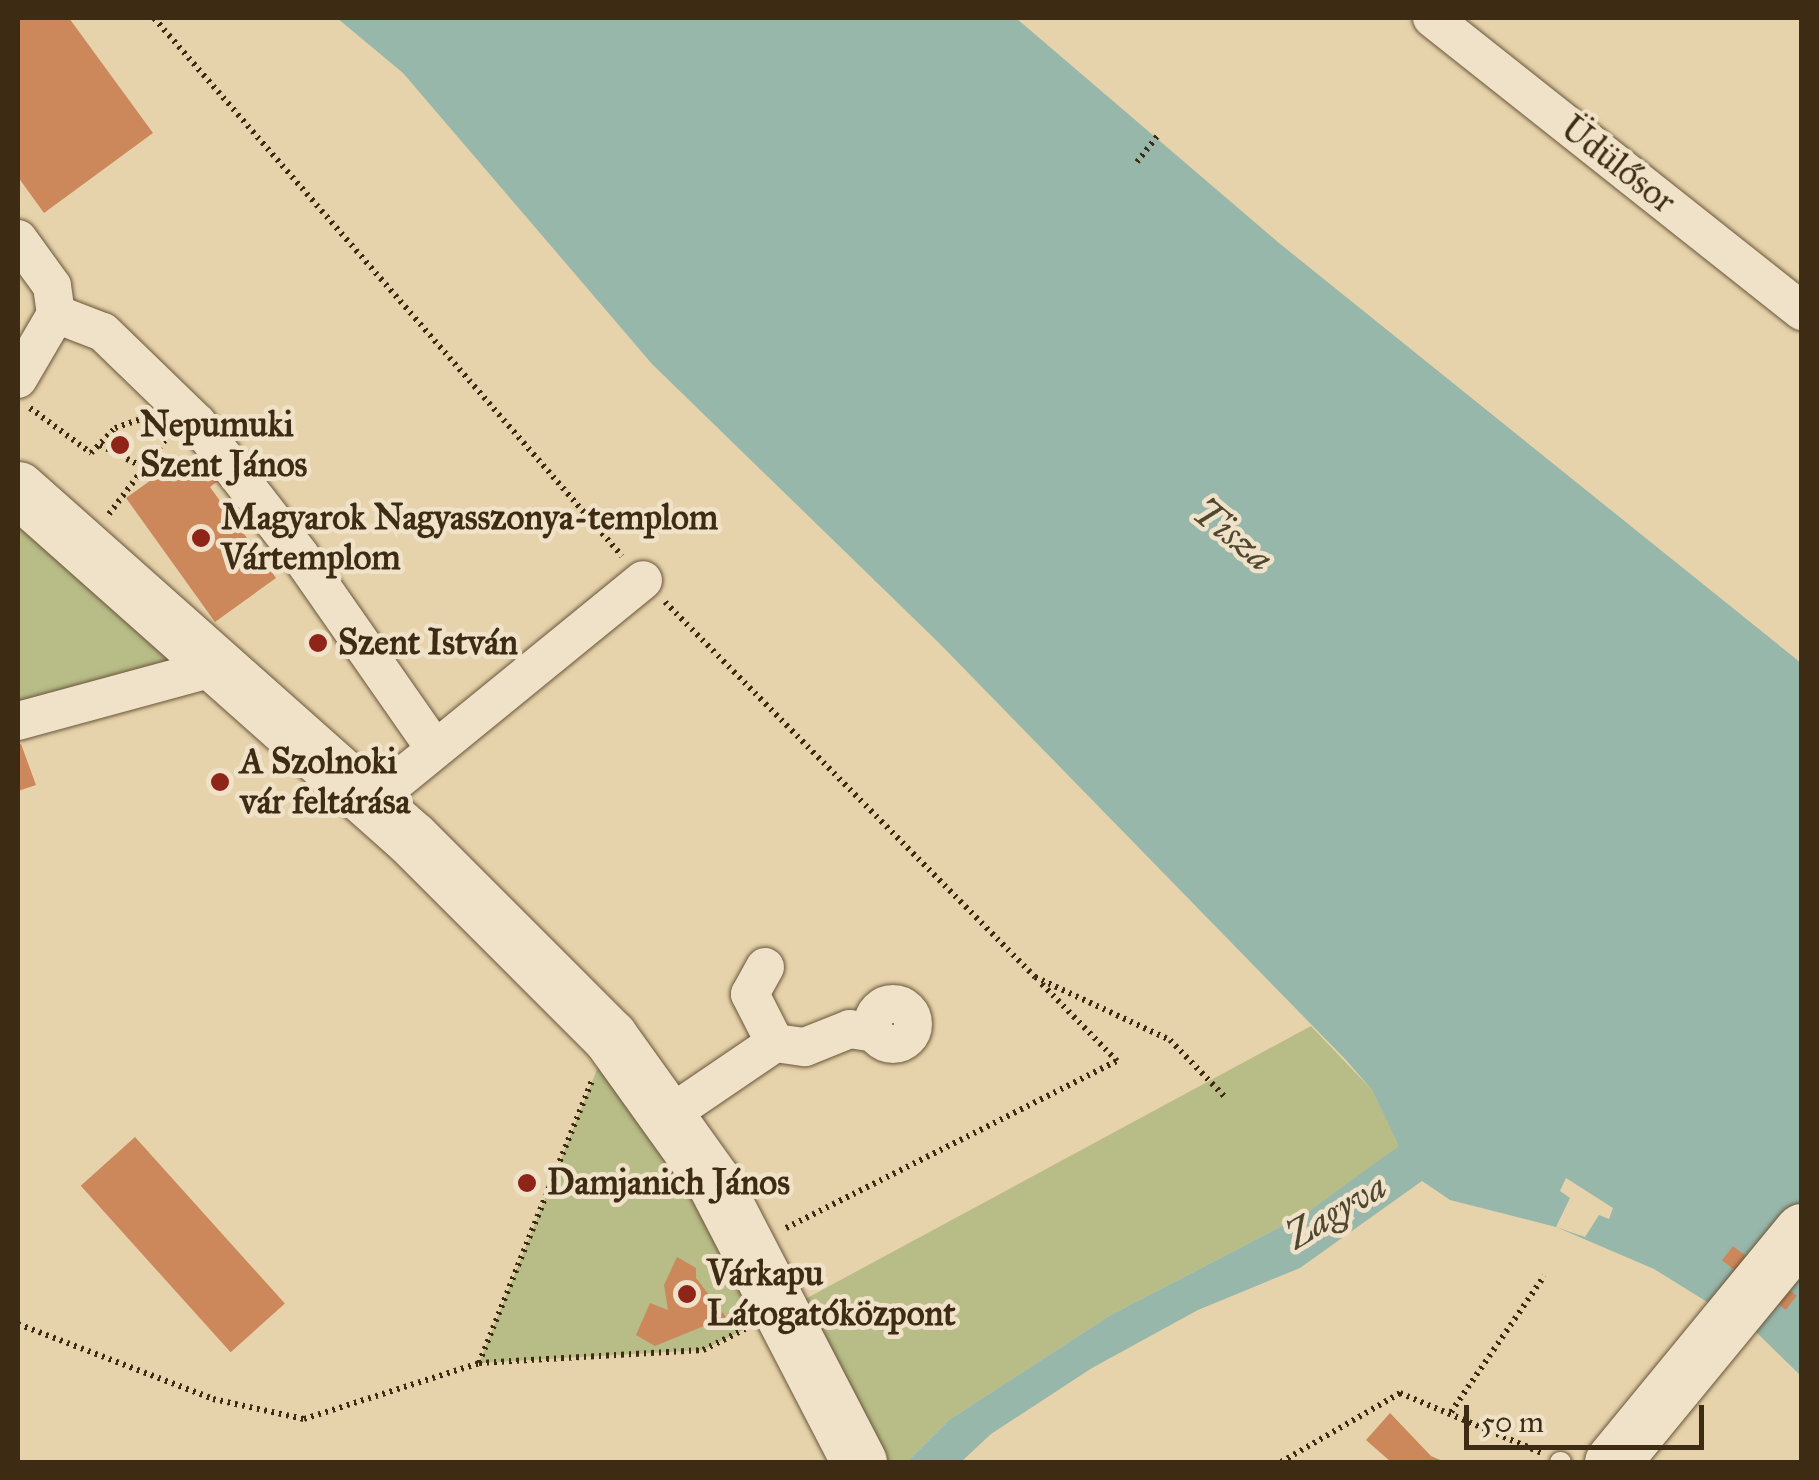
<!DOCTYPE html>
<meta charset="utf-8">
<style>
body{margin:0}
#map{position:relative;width:1819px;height:1480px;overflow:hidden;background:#e7d3ab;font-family:"IM FELL Great Primer",serif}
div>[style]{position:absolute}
.green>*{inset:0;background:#b8bc87}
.water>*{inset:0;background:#97b7ab}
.pier>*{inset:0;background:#e7d3ab}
.building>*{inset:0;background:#cc875a;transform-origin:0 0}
.path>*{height:6px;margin-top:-3px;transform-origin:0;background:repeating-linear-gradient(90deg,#3e2b13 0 2.5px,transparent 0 7.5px)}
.roads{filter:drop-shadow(0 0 2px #685539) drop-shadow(0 0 2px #685539)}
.lane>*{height:20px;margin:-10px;padding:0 10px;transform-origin:10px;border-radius:10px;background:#efe2c8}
.street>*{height:38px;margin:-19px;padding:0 19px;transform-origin:19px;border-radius:19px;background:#efe2c8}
.street>.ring{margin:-19px;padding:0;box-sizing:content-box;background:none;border:38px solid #efe2c8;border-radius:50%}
.secondary>*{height:55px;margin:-27.5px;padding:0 27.5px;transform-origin:27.5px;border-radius:27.5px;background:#efe2c8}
.dots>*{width:28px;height:28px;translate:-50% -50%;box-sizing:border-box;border:5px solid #efe2c8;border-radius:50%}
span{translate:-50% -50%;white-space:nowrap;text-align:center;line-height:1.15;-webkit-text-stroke:9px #efe2c8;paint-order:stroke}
.street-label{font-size:35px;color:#3e2b13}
.poi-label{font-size:35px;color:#3e2b13;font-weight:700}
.left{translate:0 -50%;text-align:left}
.water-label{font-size:38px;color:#504731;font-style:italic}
.frame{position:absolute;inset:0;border:20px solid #3e2b13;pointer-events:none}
.scale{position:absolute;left:1464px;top:1405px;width:240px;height:45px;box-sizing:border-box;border:5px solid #3e2b13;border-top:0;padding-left:12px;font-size:30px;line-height:35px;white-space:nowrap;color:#3e2b13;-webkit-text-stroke:8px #efe2c8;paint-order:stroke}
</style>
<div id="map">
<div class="green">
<div style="clip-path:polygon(18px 489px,217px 667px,18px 721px)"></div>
<div style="clip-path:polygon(1311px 1026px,1372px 1090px,1400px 1147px,1305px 1214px,1109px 1316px,949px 1420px,907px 1462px,860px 1462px,782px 1311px,703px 1350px,479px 1363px,610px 1037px,783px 1311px)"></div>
</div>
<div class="water">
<div style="clip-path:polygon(337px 18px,1016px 18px,1279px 243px,1801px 663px,1801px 1376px,1757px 1333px,1654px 1269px,1556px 1227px,1450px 1200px,1422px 1181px,1300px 1268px,1198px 1310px,1092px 1368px,991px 1434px,961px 1462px,907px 1462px,949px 1420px,1109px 1316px,1305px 1214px,1399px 1146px,1372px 1090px,1346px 1060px,939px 643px,652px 364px,403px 73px)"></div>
</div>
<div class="pier">
<div style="clip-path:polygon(1566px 1178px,1613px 1208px,1609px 1219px,1599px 1215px,1585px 1237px,1556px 1227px,1570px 1198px,1560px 1191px)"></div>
</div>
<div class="building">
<div style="clip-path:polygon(18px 18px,69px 18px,153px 133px,44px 213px,18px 177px)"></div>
<div style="clip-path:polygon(203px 452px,222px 478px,210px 487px,276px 578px,215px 622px,126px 498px,186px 455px,190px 461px)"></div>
<div style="clip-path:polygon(21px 744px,36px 785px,18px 791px,18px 745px)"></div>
<div style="left:135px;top:1137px;width:224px;height:73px;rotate:48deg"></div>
<div style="left:1733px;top:1246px;width:81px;height:18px;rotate:38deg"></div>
<div style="clip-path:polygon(677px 1257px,696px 1268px,696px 1278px,726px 1317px,655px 1346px,636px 1335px,650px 1303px,668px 1310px,664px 1285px)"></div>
<div style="clip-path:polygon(1390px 1413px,1431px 1456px,1445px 1462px,1391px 1462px,1366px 1440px)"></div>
</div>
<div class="path">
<div style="left:154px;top:18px;width:713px;rotate:48.98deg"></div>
<div style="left:1137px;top:162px;width:33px;rotate:-52deg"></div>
<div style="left:30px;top:408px;width:76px;rotate:36.4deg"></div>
<div style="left:91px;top:453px;width:35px;rotate:-46deg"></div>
<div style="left:115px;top:428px;width:31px;rotate:-19deg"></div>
<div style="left:100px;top:445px;width:51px;rotate:27.1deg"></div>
<div style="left:109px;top:514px;width:98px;rotate:-52.9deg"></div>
<div style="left:665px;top:602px;width:527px;rotate:45.38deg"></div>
<div style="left:1035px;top:977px;width:149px;rotate:25deg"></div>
<div style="left:1170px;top:1040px;width:79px;rotate:46deg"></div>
<div style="left:786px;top:1228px;width:371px;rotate:-26.8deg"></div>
<div style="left:1117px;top:1061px;width:112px;rotate:-134.3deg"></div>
<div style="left:18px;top:1324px;width:209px;rotate:21deg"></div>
<div style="left:213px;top:1399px;width:93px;rotate:12.4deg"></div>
<div style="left:304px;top:1419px;width:184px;rotate:-17.7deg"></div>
<div style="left:479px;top:1363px;width:224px;rotate:-3.3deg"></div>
<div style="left:703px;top:1350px;width:47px;rotate:-26.6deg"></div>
<div style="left:479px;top:1363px;width:305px;rotate:-68.2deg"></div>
<div style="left:1451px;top:1412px;width:165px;rotate:-55.6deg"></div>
<div style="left:1281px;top:1462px;width:138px;rotate:-30.1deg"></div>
<div style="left:1400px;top:1393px;width:154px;rotate:22.9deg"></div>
</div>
<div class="roads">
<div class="lane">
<div style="left:1560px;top:1462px;width:1px"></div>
</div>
<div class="street">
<div style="left:1432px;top:18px;width:472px;rotate:38.4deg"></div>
<div style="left:18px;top:239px;width:58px;rotate:54.1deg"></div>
<div style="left:52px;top:286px;width:28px;rotate:82deg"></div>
<div style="left:56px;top:314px;width:75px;rotate:120.3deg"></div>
<div style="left:56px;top:314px;width:50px;rotate:21deg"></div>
<div style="left:103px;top:332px;width:131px;rotate:44.1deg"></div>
<div style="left:197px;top:423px;width:166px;rotate:52.1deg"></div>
<div style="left:299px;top:554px;width:234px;rotate:55.1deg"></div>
<div style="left:18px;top:721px;width:206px;rotate:-15.2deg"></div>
<div style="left:371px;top:802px;width:351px;rotate:-39.2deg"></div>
<div style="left:765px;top:967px;width:31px;rotate:119deg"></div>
<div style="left:750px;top:994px;width:55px;rotate:63deg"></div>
<div class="ring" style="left:873px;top:1004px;width:2px;height:2px"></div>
<div style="left:669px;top:1115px;width:128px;rotate:-34.2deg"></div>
<div style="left:775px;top:1043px;width:30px;rotate:8deg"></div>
<div style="left:805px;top:1047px;width:48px;rotate:-21.8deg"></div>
<div style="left:850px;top:1029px;width:24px;rotate:9deg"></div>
</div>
<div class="secondary">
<div style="left:18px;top:489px;width:527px;rotate:41.62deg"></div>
<div style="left:412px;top:839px;width:280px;rotate:45deg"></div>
<div style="left:610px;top:1037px;width:178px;rotate:54.4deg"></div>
<div style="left:714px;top:1182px;width:315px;rotate:62.6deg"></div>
<div style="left:1612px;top:1462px;width:299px;rotate:-50.6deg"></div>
</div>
</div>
<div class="dots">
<div style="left:120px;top:445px;background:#8f2418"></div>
<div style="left:201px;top:538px;background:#8f2418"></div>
<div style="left:318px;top:643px;background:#8f2418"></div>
<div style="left:220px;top:782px;background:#8f2418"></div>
<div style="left:527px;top:1183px;background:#8f2418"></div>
<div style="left:687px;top:1294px;background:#8f2418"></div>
</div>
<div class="street-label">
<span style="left:1618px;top:165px;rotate:38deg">Üdülősor</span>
</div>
<div class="poi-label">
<span class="left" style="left:140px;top:445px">Nepumuki<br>Szent János</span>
<span class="left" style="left:221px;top:538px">Magyarok Nagyasszonya-templom<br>Vártemplom</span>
<span class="left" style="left:338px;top:643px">Szent István</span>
<span class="left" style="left:240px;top:782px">A Szolnoki<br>vár feltárása</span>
<span class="left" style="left:547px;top:1183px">Damjanich János</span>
<span class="left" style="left:707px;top:1294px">Várkapu<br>Látogatóközpont</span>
</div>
<div class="water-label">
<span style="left:1233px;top:535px;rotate:39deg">Tisza</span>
<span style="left:1336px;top:1211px;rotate:-31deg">Zagyva</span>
</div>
<div class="frame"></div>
<div class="scale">50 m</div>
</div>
